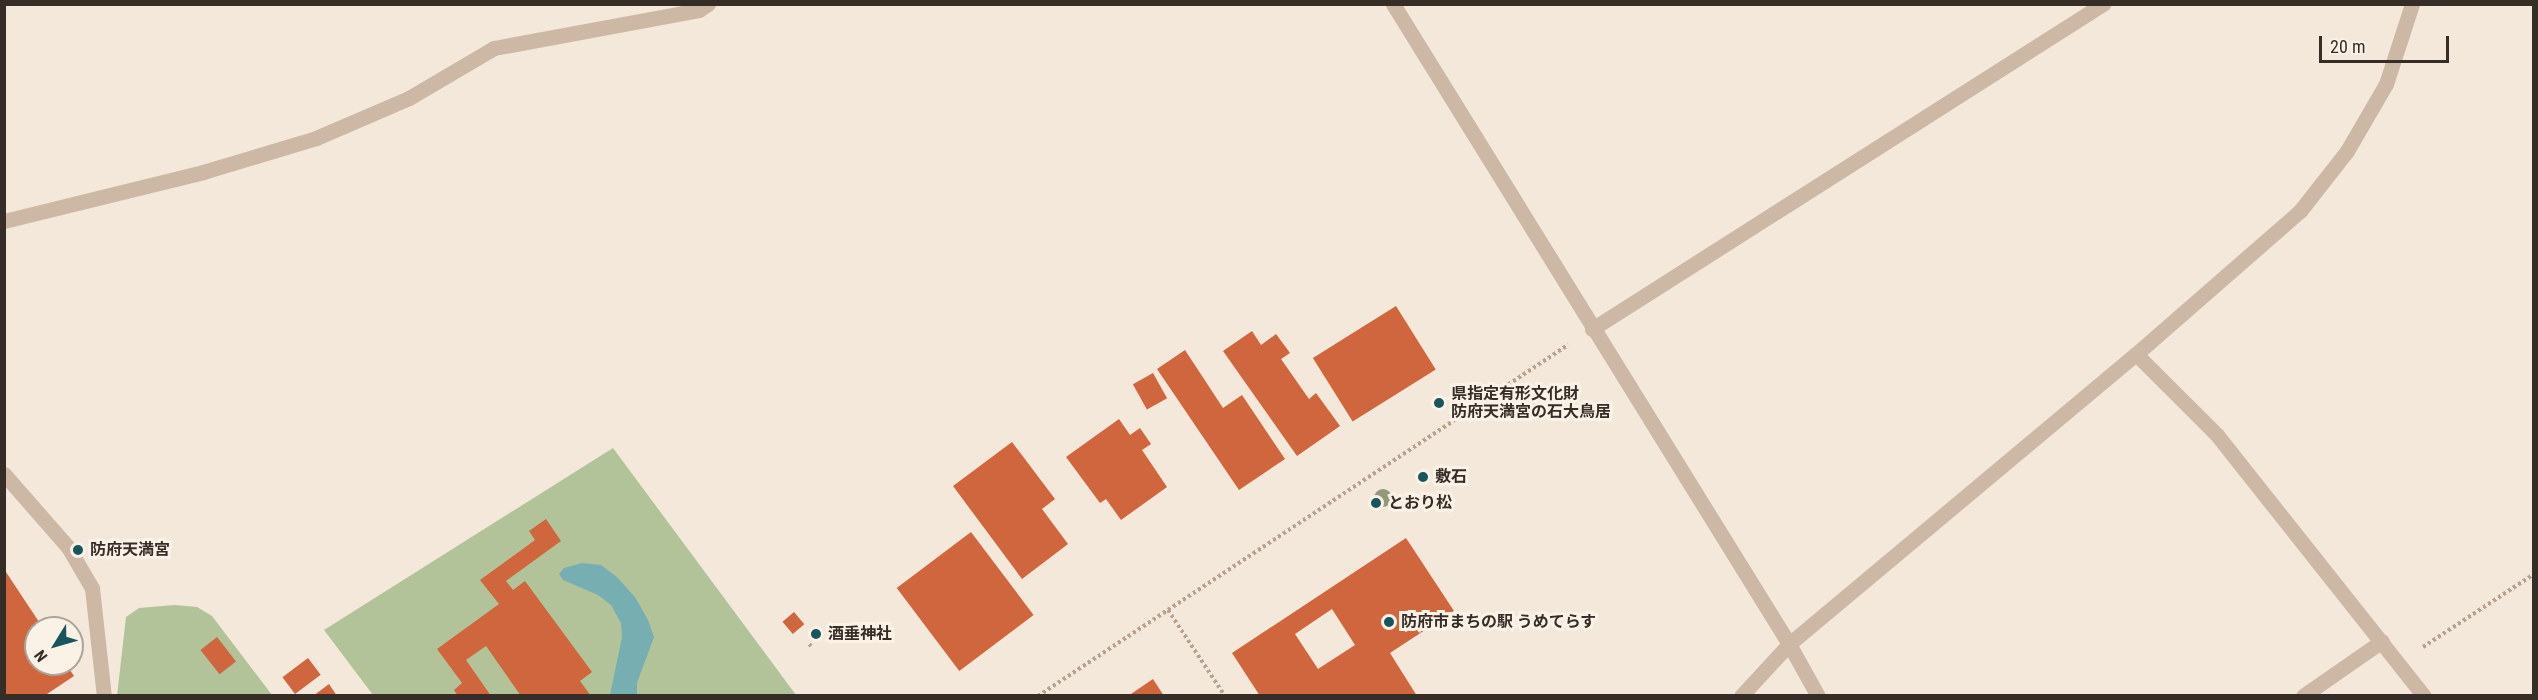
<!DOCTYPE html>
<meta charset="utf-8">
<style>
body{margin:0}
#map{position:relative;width:2538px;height:700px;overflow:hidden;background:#f3e8da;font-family:"Roboto Condensed","Noto Sans JP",sans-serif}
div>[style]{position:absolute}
.green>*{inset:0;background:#b3c399}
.water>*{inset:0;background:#77aeb2}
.building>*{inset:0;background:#cf663d;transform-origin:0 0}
.path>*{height:4px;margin-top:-2px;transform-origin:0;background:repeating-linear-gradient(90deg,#b8a28f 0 3px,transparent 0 6px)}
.service>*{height:15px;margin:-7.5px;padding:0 7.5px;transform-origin:7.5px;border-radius:7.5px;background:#ccb8a5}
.minor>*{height:15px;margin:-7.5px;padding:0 7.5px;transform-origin:7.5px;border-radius:7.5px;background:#ccb8a5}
.tertiary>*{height:15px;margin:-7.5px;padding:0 7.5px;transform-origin:7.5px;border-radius:7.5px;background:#ccb8a5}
.trees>*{width:18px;height:18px;margin:-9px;border-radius:50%;background:#939979}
.dots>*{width:16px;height:16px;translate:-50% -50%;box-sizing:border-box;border:3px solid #fbf2e7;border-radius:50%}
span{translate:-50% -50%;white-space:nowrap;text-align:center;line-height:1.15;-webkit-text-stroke:6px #fbf2e7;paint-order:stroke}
.poi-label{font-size:16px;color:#372d27;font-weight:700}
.left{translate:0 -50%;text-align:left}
.frame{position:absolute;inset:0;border:6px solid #372d27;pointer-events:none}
.north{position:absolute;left:24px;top:616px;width:60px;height:60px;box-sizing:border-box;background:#fbf2e7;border:2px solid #ada39a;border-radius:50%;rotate:233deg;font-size:16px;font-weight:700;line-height:24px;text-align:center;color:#372d27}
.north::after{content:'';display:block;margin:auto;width:21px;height:27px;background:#19555c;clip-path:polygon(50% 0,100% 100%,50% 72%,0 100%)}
.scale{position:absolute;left:2319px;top:36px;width:130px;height:27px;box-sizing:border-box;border:3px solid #372d27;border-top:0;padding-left:8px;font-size:18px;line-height:21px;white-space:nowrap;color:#372d27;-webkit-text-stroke:4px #fbf2e7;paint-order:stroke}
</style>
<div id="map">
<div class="green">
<div style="clip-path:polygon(613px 448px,796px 695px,373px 695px,324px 630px)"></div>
<div style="clip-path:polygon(175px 605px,197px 607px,212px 616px,272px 695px,117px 696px,126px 617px,139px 608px)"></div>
</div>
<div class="water">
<div style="clip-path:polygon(582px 563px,601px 565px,617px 577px,635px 597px,648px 620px,654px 637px,637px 683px,637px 695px,610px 695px,622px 637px,621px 623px,611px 605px,598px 595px,563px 580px,559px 574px,564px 568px)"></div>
</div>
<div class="building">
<div style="left:1396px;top:306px;width:75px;height:98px;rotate:58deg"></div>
<div style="clip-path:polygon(1252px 331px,1261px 345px,1276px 334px,1290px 353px,1281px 359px,1309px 399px,1316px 393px,1340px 426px,1297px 456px,1223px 351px)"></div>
<div style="clip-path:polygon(1185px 350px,1223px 408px,1242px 395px,1285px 459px,1239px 490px,1157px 369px)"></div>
<div style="left:1153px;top:373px;width:29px;height:23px;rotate:61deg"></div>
<div style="clip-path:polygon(1119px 419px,1130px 435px,1140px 428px,1151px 444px,1142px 450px,1167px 487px,1121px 520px,1106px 499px,1100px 503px,1066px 457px)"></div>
<div style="clip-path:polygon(1012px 442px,1055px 499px,1042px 509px,1068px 544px,1022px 579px,953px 486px)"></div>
<div style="clip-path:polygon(546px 519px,561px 541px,506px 581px,513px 590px,525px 581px,592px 672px,580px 681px,591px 696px,521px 696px,486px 646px,466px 660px,491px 696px,458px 696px,454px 690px,462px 683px,437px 649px,499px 604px,480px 580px,535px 540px,529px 531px)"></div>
<div style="left:971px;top:532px;width:104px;height:93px;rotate:53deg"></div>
<div style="clip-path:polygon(evenodd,1406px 538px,1454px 611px,1390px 653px,1417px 696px,1260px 696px,1232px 653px,1406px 538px,1332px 609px,1355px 645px,1318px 669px,1295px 634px,1332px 609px)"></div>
<div style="clip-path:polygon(4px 569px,43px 628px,36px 628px,36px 664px,66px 664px,74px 676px,44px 696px,4px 696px)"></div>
<div style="left:794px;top:612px;width:16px;height:15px;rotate:50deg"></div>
<div style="left:217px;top:637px;width:31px;height:21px;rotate:52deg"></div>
<div style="left:308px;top:658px;width:21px;height:32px;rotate:53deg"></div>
<div style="clip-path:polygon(1153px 679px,1164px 696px,1128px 696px)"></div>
<div style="clip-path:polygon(329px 684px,337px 696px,313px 696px)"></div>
</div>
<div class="path">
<div style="left:1168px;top:610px;width:103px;rotate:56.5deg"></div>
<div style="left:809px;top:644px;width:3px;rotate:45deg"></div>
<div style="left:2423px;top:647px;width:133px;rotate:-33.3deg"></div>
<div style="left:1038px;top:696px;width:636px;rotate:-33.52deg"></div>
</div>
<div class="service">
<div style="left:4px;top:474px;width:97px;rotate:48.8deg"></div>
<div style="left:68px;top:547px;width:48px;rotate:59.7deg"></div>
<div style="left:92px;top:588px;width:109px;rotate:83.7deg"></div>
</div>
<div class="minor">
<div style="left:4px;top:221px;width:205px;rotate:-13.8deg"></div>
<div style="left:203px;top:172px;width:118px;rotate:-16.7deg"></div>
<div style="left:316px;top:138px;width:101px;rotate:-23.3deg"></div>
<div style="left:409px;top:98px;width:99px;rotate:-30.5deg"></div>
<div style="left:494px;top:48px;width:208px;rotate:-10.5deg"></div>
<div style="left:699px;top:10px;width:11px;rotate:-34deg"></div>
<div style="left:1592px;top:329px;width:606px;rotate:-32.46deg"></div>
<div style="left:2136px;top:354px;width:115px;rotate:45deg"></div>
<div style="left:2217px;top:435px;width:333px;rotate:51.6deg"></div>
<div style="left:1741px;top:696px;width:71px;rotate:-47.3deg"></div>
<div style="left:1789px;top:644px;width:452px;rotate:-39.9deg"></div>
<div style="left:2136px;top:354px;width:218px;rotate:-41.1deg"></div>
<div style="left:2300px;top:211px;width:76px;rotate:-51.9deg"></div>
<div style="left:2347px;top:151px;width:78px;rotate:-59.8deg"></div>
<div style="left:2386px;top:84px;width:84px;rotate:-72deg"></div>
<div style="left:2303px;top:696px;width:96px;rotate:-34.8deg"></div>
</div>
<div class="tertiary">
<div style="left:1393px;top:4px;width:753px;rotate:58.25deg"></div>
<div style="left:1789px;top:644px;width:60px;rotate:60.9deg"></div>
</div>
<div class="trees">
<div style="left:1383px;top:498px"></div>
</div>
<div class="dots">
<div style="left:1439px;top:403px;background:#19555c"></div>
<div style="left:1423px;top:477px;background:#19555c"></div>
<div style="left:1376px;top:503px;background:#19555c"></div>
<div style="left:78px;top:550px;background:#19555c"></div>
<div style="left:1389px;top:622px;background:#19555c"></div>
<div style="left:816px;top:634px;background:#19555c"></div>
</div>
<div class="poi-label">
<span class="left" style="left:1451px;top:403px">県指定有形文化財<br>防府天満宮の石大鳥居</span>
<span class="left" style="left:1435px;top:477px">敷石</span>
<span class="left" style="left:1388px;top:503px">とおり松</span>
<span class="left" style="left:90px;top:550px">防府天満宮</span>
<span class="left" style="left:1401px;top:622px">防府市まちの駅 うめてらす</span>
<span class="left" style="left:828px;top:634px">酒垂神社</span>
</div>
<div class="frame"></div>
<div class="north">N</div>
<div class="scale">20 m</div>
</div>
